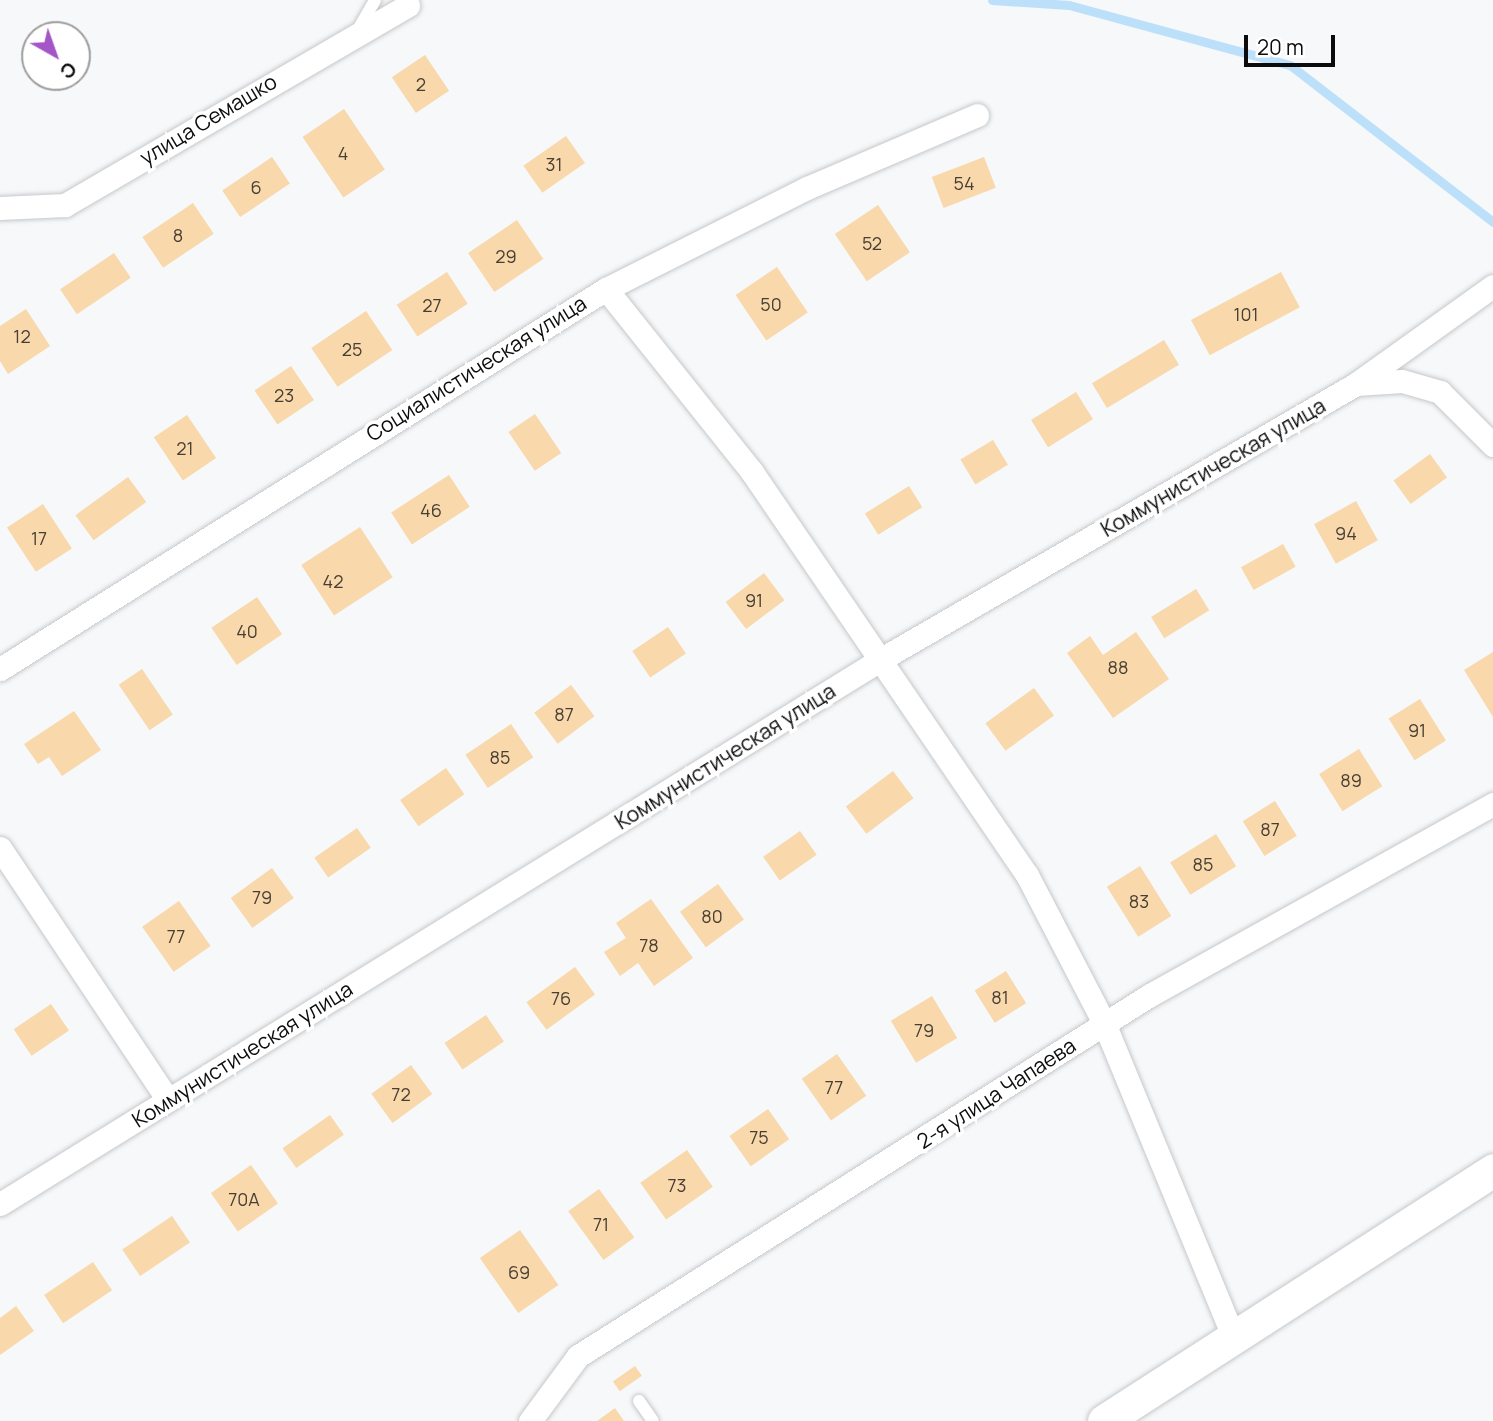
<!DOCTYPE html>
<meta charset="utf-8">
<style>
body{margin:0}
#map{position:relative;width:1493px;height:1421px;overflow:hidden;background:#f6f8fa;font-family:Manrope,sans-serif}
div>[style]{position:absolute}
.stream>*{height:9px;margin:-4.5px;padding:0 4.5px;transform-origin:4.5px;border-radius:4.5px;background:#bde0fa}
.building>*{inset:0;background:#f9d8ab;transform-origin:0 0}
.roads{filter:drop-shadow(0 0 2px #c6c8ca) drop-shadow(0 0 2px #c6c8ca)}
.lane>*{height:12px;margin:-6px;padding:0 6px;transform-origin:6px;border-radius:6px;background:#fff}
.street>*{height:23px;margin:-11.5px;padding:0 11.5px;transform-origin:11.5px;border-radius:11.5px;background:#fff}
.secondary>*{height:33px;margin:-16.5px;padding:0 16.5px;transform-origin:16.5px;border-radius:16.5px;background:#fff}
span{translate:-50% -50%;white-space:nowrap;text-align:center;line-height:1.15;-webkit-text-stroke:7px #fff;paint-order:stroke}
.number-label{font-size:18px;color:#473f34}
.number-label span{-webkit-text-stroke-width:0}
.street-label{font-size:21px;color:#0c0c0d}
.north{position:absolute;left:21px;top:21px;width:70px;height:70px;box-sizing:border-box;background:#fff;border:2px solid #9e9e9e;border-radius:50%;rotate:140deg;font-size:19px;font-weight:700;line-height:28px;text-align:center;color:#0c0c0d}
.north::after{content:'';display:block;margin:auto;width:24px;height:32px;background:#a455c6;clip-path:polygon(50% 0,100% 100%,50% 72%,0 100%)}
.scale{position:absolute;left:1244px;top:35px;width:91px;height:32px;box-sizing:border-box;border:4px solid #0c0c0d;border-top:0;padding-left:9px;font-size:21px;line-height:24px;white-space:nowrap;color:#0c0c0d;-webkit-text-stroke:5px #fff;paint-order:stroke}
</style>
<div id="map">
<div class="stream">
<div style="left:992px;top:0;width:77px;rotate:3.7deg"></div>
<div style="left:1069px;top:5px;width:229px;rotate:15.2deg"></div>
<div style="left:1290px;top:65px;width:257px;rotate:37.7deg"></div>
</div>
<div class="building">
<div style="left:425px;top:55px;width:43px;height:40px;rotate:56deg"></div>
<div style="left:344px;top:109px;width:73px;height:50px;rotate:56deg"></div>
<div style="left:566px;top:136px;width:33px;height:52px;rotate:55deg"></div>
<div style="left:272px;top:157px;width:32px;height:60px;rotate:56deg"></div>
<div style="left:984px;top:157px;width:33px;height:56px;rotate:69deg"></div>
<div style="left:193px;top:203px;width:37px;height:61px;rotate:56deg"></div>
<div style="left:878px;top:205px;width:57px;height:52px;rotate:56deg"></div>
<div style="left:517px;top:220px;width:47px;height:59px;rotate:56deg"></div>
<div style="left:114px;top:253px;width:30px;height:65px;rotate:56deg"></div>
<div style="left:777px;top:267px;width:55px;height:50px;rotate:56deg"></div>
<div style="left:447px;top:272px;width:38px;height:60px;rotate:57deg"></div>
<div style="left:1281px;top:272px;width:40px;height:102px;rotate:62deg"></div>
<div style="clip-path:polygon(26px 309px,50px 346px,8px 374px,0 361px,0 326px)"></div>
<div style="left:366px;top:311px;width:47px;height:66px;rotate:56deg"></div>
<div style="left:1164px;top:340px;width:29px;height:84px;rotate:59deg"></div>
<div style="left:291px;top:366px;width:41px;height:44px;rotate:56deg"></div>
<div style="left:1076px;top:392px;width:32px;height:53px;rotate:58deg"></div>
<div style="left:535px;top:414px;width:47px;height:32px;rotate:56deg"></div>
<div style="left:187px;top:415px;width:52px;height:40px;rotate:56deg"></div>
<div style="left:993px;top:440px;width:29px;height:38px;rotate:59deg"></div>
<div style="left:1430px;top:454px;width:29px;height:45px;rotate:54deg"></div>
<div style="left:449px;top:475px;width:38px;height:69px;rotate:57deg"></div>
<div style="left:128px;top:477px;width:31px;height:65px;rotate:54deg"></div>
<div style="left:909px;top:486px;width:25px;height:52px;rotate:58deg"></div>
<div style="left:1356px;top:501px;width:45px;height:48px;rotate:61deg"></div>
<div style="left:43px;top:504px;width:53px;height:43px;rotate:57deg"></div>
<div style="left:360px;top:527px;width:60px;height:70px;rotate:57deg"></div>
<div style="left:1283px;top:544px;width:26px;height:48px;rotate:61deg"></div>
<div style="left:764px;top:573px;width:34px;height:48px;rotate:53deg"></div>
<div style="left:1196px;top:589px;width:25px;height:53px;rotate:58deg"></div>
<div style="left:257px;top:597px;width:45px;height:55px;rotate:56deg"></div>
<div style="left:668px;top:627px;width:32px;height:43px;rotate:56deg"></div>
<div style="clip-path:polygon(1136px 632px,1169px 679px,1113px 718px,1067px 653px,1090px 636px,1103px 655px)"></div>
<div style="clip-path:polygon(1493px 652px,1493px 717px,1464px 670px)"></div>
<div style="left:142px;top:669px;width:55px;height:28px;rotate:56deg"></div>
<div style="left:571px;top:685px;width:39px;height:46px;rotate:53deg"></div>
<div style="left:1034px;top:688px;width:34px;height:60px;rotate:54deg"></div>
<div style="left:1420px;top:699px;width:49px;height:37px;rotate:58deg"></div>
<div style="clip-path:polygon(74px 711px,101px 750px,62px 776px,49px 757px,38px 764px,24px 744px)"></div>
<div style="left:511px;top:724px;width:40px;height:55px;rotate:56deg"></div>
<div style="left:1359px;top:749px;width:44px;height:47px;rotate:58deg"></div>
<div style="left:446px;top:768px;width:32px;height:56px;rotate:55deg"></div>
<div style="left:893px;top:771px;width:34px;height:59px;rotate:53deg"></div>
<div style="left:1275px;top:801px;width:41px;height:38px;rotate:58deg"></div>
<div style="left:357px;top:828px;width:24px;height:52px;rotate:55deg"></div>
<div style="left:800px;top:831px;width:29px;height:45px;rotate:55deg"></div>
<div style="left:1216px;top:834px;width:38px;height:54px;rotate:58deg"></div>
<div style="left:1140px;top:866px;width:59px;height:39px;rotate:58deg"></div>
<div style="left:272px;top:868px;width:37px;height:51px;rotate:54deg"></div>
<div style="left:718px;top:884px;width:44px;height:47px;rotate:54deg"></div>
<div style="clip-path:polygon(651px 899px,693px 958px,654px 986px,638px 963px,620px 976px,604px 952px,626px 938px,616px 923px)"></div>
<div style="left:179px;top:901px;width:55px;height:45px;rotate:55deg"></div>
<div style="left:575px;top:967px;width:34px;height:60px;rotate:54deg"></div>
<div style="left:1006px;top:971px;width:38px;height:37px;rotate:58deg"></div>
<div style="left:932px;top:996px;width:49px;height:48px;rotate:59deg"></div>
<div style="left:51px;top:1004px;width:32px;height:45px;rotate:56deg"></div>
<div style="left:486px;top:1015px;width:32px;height:50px;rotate:56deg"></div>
<div style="left:837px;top:1054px;width:51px;height:43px;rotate:55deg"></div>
<div style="left:411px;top:1065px;width:36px;height:49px;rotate:54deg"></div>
<div style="left:768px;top:1109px;width:37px;height:47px;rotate:55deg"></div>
<div style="left:330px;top:1115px;width:24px;height:58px;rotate:55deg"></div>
<div style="left:687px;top:1150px;width:45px;height:57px;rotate:55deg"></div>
<div style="left:251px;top:1165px;width:47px;height:49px;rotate:55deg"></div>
<div style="left:599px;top:1189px;width:60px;height:38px;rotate:54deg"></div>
<div style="left:172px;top:1216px;width:32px;height:60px;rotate:56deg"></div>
<div style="left:520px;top:1230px;width:67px;height:49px;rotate:55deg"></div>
<div style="left:93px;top:1262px;width:34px;height:59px;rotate:56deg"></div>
<div style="clip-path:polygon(16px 1306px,34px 1331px,0 1355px,0 1318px)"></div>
<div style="left:635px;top:1366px;width:12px;height:27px;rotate:55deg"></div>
<div style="clip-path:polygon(615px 1408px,624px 1421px,597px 1421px)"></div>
</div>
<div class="roads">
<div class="lane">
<div style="left:359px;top:28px;width:32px;rotate:-60deg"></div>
<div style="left:639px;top:1401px;width:24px;rotate:55deg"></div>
</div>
<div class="street">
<div style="left:0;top:208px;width:65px;rotate:-2.6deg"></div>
<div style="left:65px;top:205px;width:397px;rotate:-30.2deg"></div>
<div style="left:606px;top:289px;width:234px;rotate:51.4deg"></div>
<div style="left:752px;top:472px;width:488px;rotate:55.7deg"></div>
<div style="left:1027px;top:875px;width:167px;rotate:62.5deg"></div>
<div style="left:1104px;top:1023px;width:342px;rotate:67.6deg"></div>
<div style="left:1356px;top:384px;width:46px;rotate:-3.7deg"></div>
<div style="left:1402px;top:381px;width:40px;rotate:16deg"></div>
<div style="left:1440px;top:392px;width:75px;rotate:45deg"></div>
<div style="left:0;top:669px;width:715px;rotate:-32.09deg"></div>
<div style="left:606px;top:289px;width:225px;rotate:-26.7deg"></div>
<div style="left:807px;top:188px;width:185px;rotate:-23.2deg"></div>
<div style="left:0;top:848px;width:303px;rotate:56.3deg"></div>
<div style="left:0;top:1204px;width:1038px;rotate:-31.73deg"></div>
<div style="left:883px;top:658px;width:547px;rotate:-30.08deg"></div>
<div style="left:1356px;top:384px;width:168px;rotate:-35.6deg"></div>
<div style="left:530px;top:1421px;width:81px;rotate:-53.6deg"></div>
<div style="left:578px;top:1356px;width:676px;rotate:-32.26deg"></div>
<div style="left:1150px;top:995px;width:393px;rotate:-29.1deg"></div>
</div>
<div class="secondary">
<div style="left:1104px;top:1421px;width:463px;rotate:-32.8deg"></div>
</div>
</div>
<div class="number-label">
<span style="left:421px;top:84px">2</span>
<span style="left:343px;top:153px">4</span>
<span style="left:554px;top:164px">31</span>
<span style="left:964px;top:183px">54</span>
<span style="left:256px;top:187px">6</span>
<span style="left:178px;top:235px">8</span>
<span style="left:872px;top:243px">52</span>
<span style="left:506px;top:256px">29</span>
<span style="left:771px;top:304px">50</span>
<span style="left:432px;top:305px">27</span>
<span style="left:1246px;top:314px">101</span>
<span style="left:22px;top:336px">12</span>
<span style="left:352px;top:349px">25</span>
<span style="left:284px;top:395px">23</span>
<span style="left:185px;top:448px">21</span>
<span style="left:431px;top:510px">46</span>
<span style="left:1346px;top:533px">94</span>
<span style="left:39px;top:538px">17</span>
<span style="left:333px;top:581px">42</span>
<span style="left:754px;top:600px">91</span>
<span style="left:247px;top:631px">40</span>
<span style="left:1118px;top:667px">88</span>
<span style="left:564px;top:714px">87</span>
<span style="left:1417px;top:730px">91</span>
<span style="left:500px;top:757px">85</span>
<span style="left:1351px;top:780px">89</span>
<span style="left:1270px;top:829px">87</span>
<span style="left:1203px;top:864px">85</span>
<span style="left:262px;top:897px">79</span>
<span style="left:1139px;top:901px">83</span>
<span style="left:712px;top:916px">80</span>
<span style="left:176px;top:936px">77</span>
<span style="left:649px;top:945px">78</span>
<span style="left:1000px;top:997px">81</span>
<span style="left:561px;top:998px">76</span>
<span style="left:924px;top:1030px">79</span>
<span style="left:834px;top:1087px">77</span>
<span style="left:401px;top:1094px">72</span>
<span style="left:759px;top:1137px">75</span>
<span style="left:677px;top:1185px">73</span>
<span style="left:244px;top:1199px">70А</span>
<span style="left:601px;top:1224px">71</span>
<span style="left:519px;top:1272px">69</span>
</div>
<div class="street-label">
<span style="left:208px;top:119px;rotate:-31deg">улица Семашко</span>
<span style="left:476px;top:368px;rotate:-32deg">Социалистическая улица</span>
<span style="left:1213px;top:467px;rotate:-30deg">Коммунистическая улица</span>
<span style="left:725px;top:756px;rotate:-32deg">Коммунистическая улица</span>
<span style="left:242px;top:1054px;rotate:-32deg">Коммунистическая улица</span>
<span style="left:996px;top:1093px;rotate:-33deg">2-я улица Чапаева</span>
</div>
<div class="north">С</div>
<div class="scale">20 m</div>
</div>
